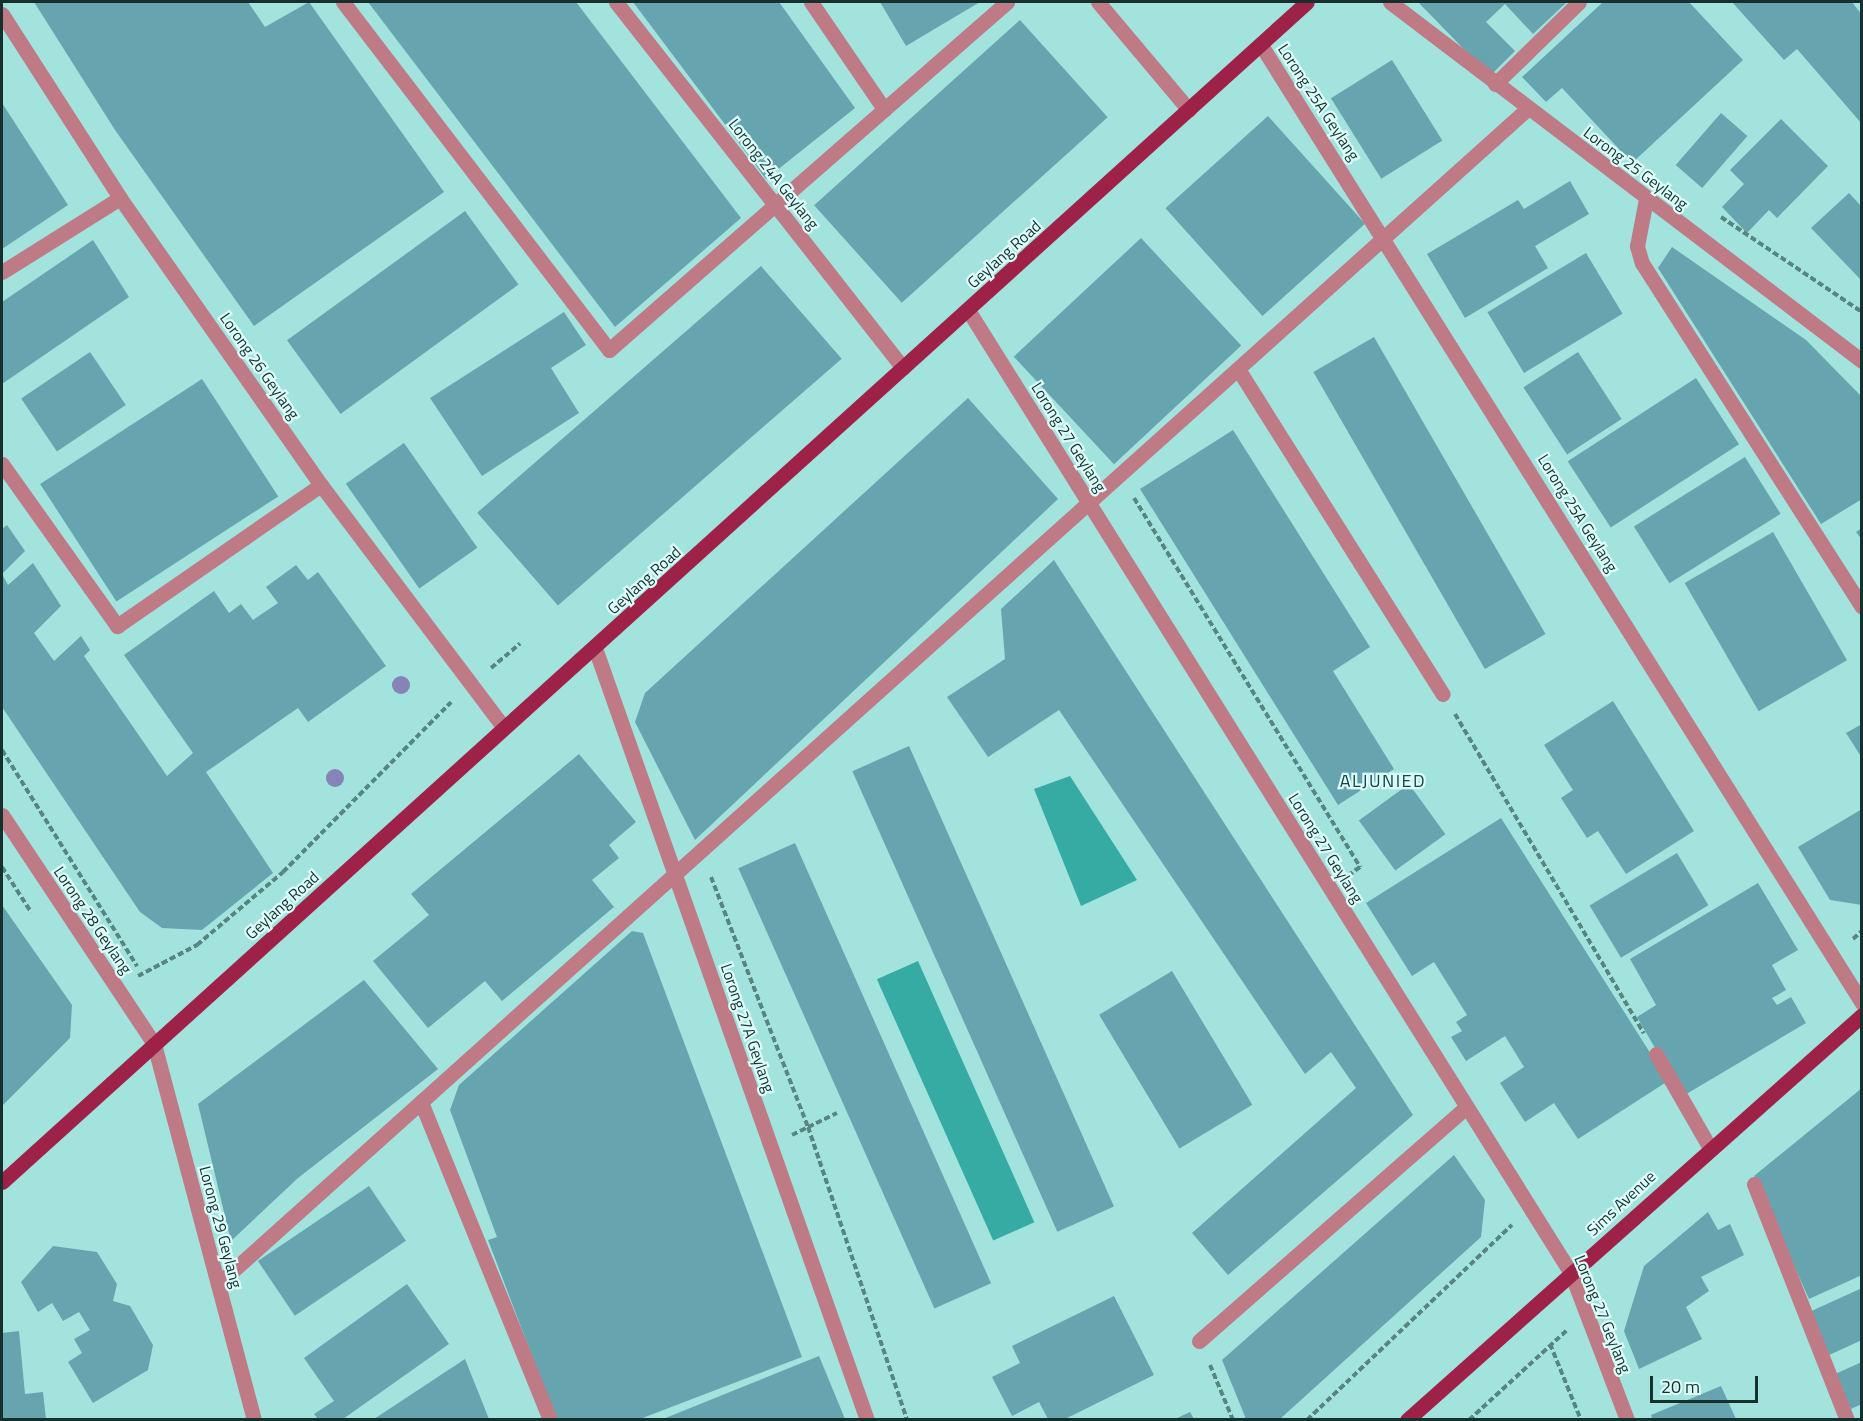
<!DOCTYPE html>
<style>
body{margin:0}
#map{position:relative;width:1863px;height:1421px;overflow:hidden;background:#a2e3dd;font-family:"Titillium Web",sans-serif}
div>[style]{position:absolute}
.water>*{inset:0;background:#36aba4;transform-origin:0 0}
.building>*{inset:0;background:#66a5af;transform-origin:0 0}
.path>*{height:4px;margin-top:-2px;transform-origin:0;background:repeating-linear-gradient(90deg,#588581 0 6px,transparent 0 9px)}
.lane>*{height:15px;margin:-7.5px;padding:0 7.5px;transform-origin:7.5px;border-radius:7.5px;background:#be7b86}
.street>*{height:15px;margin:-7.5px;padding:0 7.5px;transform-origin:7.5px;border-radius:7.5px;background:#be7b86}
.primary>*{height:15px;margin:-7.5px;padding:0 7.5px;transform-origin:7.5px;border-radius:7.5px;background:#9e2247}
.trees>*{width:18px;height:18px;margin:-9px;border-radius:50%;background:#8683b6}
span{translate:-50% -50%;white-space:nowrap;text-align:center;line-height:1.15;-webkit-text-stroke:4.5px #ddfdfa;paint-order:stroke}
.street-label{font-size:16px;color:#16302e}
.neighbourhood-label{font-size:18px;color:#144643;letter-spacing:1.5px}
.frame{position:absolute;inset:0;border:3px solid #16302e;pointer-events:none}
.scale{position:absolute;left:1650px;top:1376px;width:108px;height:27px;box-sizing:border-box;border:3px solid #16302e;border-top:0;padding-left:8px;font-size:18px;line-height:21px;white-space:nowrap;color:#16302e;-webkit-text-stroke:4px #ddfdfa;paint-order:stroke}
</style>
<div id="map">
<div class="water">
<div style="clip-path:polygon(1070px 776px,1137px 880px,1081px 906px,1034px 789px)"></div>
<div style="left:918px;top:961px;width:286px;height:45px;rotate:66deg"></div>
</div>
<div class="building">
<div style="clip-path:polygon(34px 2px,248px 2px,265px 27px,309px 2px,444px 192px,254px 326px,115px 130px)"></div>
<div style="clip-path:polygon(368px 2px,576px 2px,741px 218px,615px 327px)"></div>
<div style="clip-path:polygon(633px 2px,779px 2px,855px 108px,766px 179px)"></div>
<div style="clip-path:polygon(880px 2px,980px 2px,906px 46px)"></div>
<div style="clip-path:polygon(1418px 2px,1567px 2px,1533px 34px,1505px 4px,1486px 22px,1515px 51px,1490px 76px)"></div>
<div style="clip-path:polygon(1603px 2px,1689px 2px,1743px 60px,1632px 163px,1562px 88px,1546px 102px,1522px 77px)"></div>
<div style="clip-path:polygon(1732px 2px,1852px 2px,1862px 15px,1862px 124px,1797px 49px,1784px 60px)"></div>
<div style="left:1020px;top:20px;width:131px;height:277px;rotate:48deg"></div>
<div style="left:1392px;top:60px;width:95px;height:72px;rotate:58deg"></div>
<div style="clip-path:polygon(2px 103px,68px 205px,2px 249px)"></div>
<div style="left:1721px;top:113px;width:35px;height:69px;rotate:41deg"></div>
<div style="left:1268px;top:116px;width:145px;height:138px;rotate:48deg"></div>
<div style="clip-path:polygon(1781px 119px,1828px 166px,1777px 218px,1769px 210px,1747px 233px,1722px 207px,1744px 184px,1730px 170px)"></div>
<div style="clip-path:polygon(1570px 181px,1589px 214px,1535px 246px,1548px 268px,1465px 318px,1427px 254px,1518px 200px,1524px 209px)"></div>
<div style="clip-path:polygon(1849px 193px,1862px 207px,1862px 281px,1811px 228px)"></div>
<div style="left:465px;top:211px;width:91px;height:220px;rotate:54deg"></div>
<div style="left:1141px;top:238px;width:147px;height:174px;rotate:47deg"></div>
<div style="clip-path:polygon(93px 240px,129px 297px,2px 384px,2px 302px)"></div>
<div style="clip-path:polygon(1672px 247px,1806px 340px,1862px 397px,1862px 499px,1821px 524px,1658px 268px)"></div>
<div style="left:1586px;top:253px;width:71px;height:115px;rotate:59deg"></div>
<div style="left:761px;top:266px;width:123px;height:376px;rotate:49deg"></div>
<div style="clip-path:polygon(564px 312px,586px 345px,551px 368px,579px 413px,482px 476px,430px 398px)"></div>
<div style="left:1374px;top:337px;width:343px;height:70px;rotate:60deg"></div>
<div style="left:90px;top:352px;width:64px;height:83px;rotate:56deg"></div>
<div style="left:1578px;top:352px;width:80px;height:65px;rotate:57deg"></div>
<div style="left:1696px;top:378px;width:79px;height:153px;rotate:57deg"></div>
<div style="left:202px;top:379px;width:140px;height:193px;rotate:57deg"></div>
<div style="clip-path:polygon(968px 398px,1058px 499px,695px 840px,635px 722px,645px 693px)"></div>
<div style="clip-path:polygon(1233px 430px,1370px 647px,1333px 671px,1394px 769px,1338px 805px,1140px 489px)"></div>
<div style="left:404px;top:443px;width:128px;height:71px;rotate:55deg"></div>
<div style="left:1745px;top:457px;width:67px;height:131px;rotate:58deg"></div>
<div style="clip-path:polygon(7px 525px,25px 551px,2px 574px,2px 529px)"></div>
<div style="clip-path:polygon(1862px 528px,1862px 540px,1856px 532px)"></div>
<div style="left:1773px;top:532px;width:148px;height:102px;rotate:60deg"></div>
<div style="clip-path:polygon(1054px 560px,1413px 1115px,1228px 1275px,1192px 1233px,1356px 1088px,1331px 1052px,1305px 1074px,1059px 710px,988px 757px,947px 697px,1005px 659px,1001px 609px)"></div>
<div style="clip-path:polygon(33px 563px,61px 606px,34px 633px,54px 661px,81px 636px,90px 650px,84px 656px,167px 776px,193px 753px,124px 655px,214px 591px,229px 613px,241px 604px,253px 620px,278px 603px,266px 587px,296px 565px,308px 580px,318px 572px,386px 666px,308px 722px,298px 708px,206px 772px,273px 873px,202px 930px,162px 928px,140px 912px,2px 707px,2px 574px,8px 585px)"></div>
<div style="clip-path:polygon(1613px 701px,1694px 831px,1626px 874px,1598px 831px,1587px 838px,1561px 798px,1573px 790px,1544px 745px)"></div>
<div style="clip-path:polygon(1862px 724px,1862px 758px,1846px 733px)"></div>
<div style="left:909px;top:746px;width:504px;height:62px;rotate:66deg"></div>
<div style="clip-path:polygon(579px 754px,636px 822px,609px 845px,619px 858px,592px 880px,614px 907px,502px 1001px,485px 981px,428px 1028px,373px 961px,429px 915px,411px 894px)"></div>
<div style="left:1409px;top:784px;width:62px;height:62px;rotate:54deg"></div>
<div style="clip-path:polygon(1862px 809px,1862px 905px,1830px 900px,1798px 847px)"></div>
<div style="clip-path:polygon(1501px 818px,1668px 1081px,1578px 1139px,1554px 1103px,1525px 1122px,1500px 1083px,1524px 1067px,1505px 1036px,1466px 1061px,1451px 1037px,1462px 1031px,1456px 1022px,1467px 1015px,1434px 962px,1412px 976px,1366px 903px)"></div>
<div style="left:795px;top:843px;width:482px;height:62px;rotate:66deg"></div>
<div style="left:1677px;top:853px;width:61px;height:102px;rotate:59deg"></div>
<div style="clip-path:polygon(1758px 883px,1798px 950px,1772px 965px,1786px 990px,1772px 998px,1777px 1005px,1791px 997px,1806px 1023px,1683px 1096px,1637px 1017px,1656px 1005px,1630px 959px)"></div>
<div style="clip-path:polygon(2px 905px,72px 1005px,70px 1038px,2px 1106px)"></div>
<div style="clip-path:polygon(632px 931px,643px 933px,802px 1357px,640px 1419px,556px 1419px,488px 1240px,497px 1237px,450px 1110px,459px 1085px)"></div>
<div style="left:1172px;top:971px;width:156px;height:85px;rotate:59deg"></div>
<div style="clip-path:polygon(364px 980px,438px 1069px,298px 1178px,231px 1241px,198px 1104px)"></div>
<div style="clip-path:polygon(1862px 1088px,1862px 1275px,1809px 1299px,1754px 1176px)"></div>
<div style="clip-path:polygon(1454px 1155px,1485px 1200px,1481px 1237px,1280px 1419px,1246px 1419px,1222px 1360px)"></div>
<div style="left:369px;top:1186px;width:66px;height:134px;rotate:56deg"></div>
<div style="clip-path:polygon(1708px 1212px,1718px 1230px,1730px 1224px,1744px 1255px,1701px 1277px,1709px 1291px,1686px 1307px,1702px 1339px,1639px 1369px,1624px 1331px,1644px 1266px)"></div>
<div style="clip-path:polygon(53px 1246px,97px 1252px,117px 1284px,113px 1301px,130px 1306px,153px 1345px,148px 1370px,93px 1403px,68px 1362px,82px 1353px,74px 1339px,90px 1330px,79px 1312px,63px 1321px,52px 1303px,38px 1312px,21px 1282px)"></div>
<div style="clip-path:polygon(407px 1284px,449px 1344px,343px 1419px,318px 1419px,314px 1414px,334px 1401px,304px 1358px)"></div>
<div style="clip-path:polygon(1862px 1288px,1862px 1340px,1827px 1356px,1807px 1313px)"></div>
<div style="clip-path:polygon(1114px 1296px,1154px 1375px,1065px 1419px,1048px 1419px,1039px 1402px,1012px 1416px,992px 1377px,1020px 1363px,1012px 1346px)"></div>
<div style="clip-path:polygon(19px 1331px,25px 1394px,43px 1392px,46px 1419px,2px 1419px,2px 1333px)"></div>
<div style="clip-path:polygon(819px 1356px,845px 1419px,663px 1419px)"></div>
<div style="clip-path:polygon(465px 1359px,489px 1419px,374px 1419px)"></div>
<div style="clip-path:polygon(1862px 1362px,1862px 1404px,1851px 1409px,1835px 1374px)"></div>
<div style="clip-path:polygon(1721px 1386px,1736px 1419px,1652px 1419px,1651px 1415px)"></div>
<div style="clip-path:polygon(1190px 1412px,1194px 1419px,1175px 1419px)"></div>
</div>
<div class="path">
<div style="left:1721px;top:217px;width:170px;rotate:34deg"></div>
<div style="left:1134px;top:498px;width:433px;rotate:58.5deg"></div>
<div style="left:1360px;top:867px;width:12px;rotate:145deg"></div>
<div style="left:491px;top:668px;width:38px;rotate:-40deg"></div>
<div style="left:1455px;top:714px;width:371px;rotate:59.4deg"></div>
<div style="left:2px;top:750px;width:255px;rotate:58deg"></div>
<div style="left:2px;top:867px;width:54px;rotate:57.2deg"></div>
<div style="left:711px;top:877px;width:268px;rotate:68.8deg"></div>
<div style="left:808px;top:1127px;width:309px;rotate:71.3deg"></div>
<div style="left:1853px;top:939px;width:12px;rotate:-42deg"></div>
<div style="left:138px;top:976px;width:67px;rotate:-27.7deg"></div>
<div style="left:197px;top:945px;width:113px;rotate:-40.3deg"></div>
<div style="left:283px;top:872px;width:239px;rotate:-45.3deg"></div>
<div style="left:792px;top:1135px;width:50px;rotate:-26.1deg"></div>
<div style="left:1550px;top:1344px;width:82px;rotate:67.8deg"></div>
<div style="left:1210px;top:1365px;width:60px;rotate:67.3deg"></div>
<div style="left:1307px;top:1420px;width:283px;rotate:-43.6deg"></div>
<div style="left:1469px;top:1420px;width:132px;rotate:-42.5deg"></div>
</div>
<div class="lane">
<div style="left:343px;top:2px;width:438px;rotate:52.6deg"></div>
<div style="left:609px;top:350px;width:529px;rotate:-41.17deg"></div>
<div style="left:811px;top:2px;width:130px;rotate:55.7deg"></div>
<div style="left:1495px;top:84px;width:117px;rotate:-44.3deg"></div>
<div style="left:1646px;top:199px;width:48px;rotate:100.8deg"></div>
<div style="left:1637px;top:246px;width:18px;rotate:74deg"></div>
<div style="left:1642px;top:263px;width:408px;rotate:57.4deg"></div>
<div style="left:2px;top:272px;width:139px;rotate:-32.1deg"></div>
<div style="left:1238px;top:369px;width:384px;rotate:57.8deg"></div>
<div style="left:2px;top:464px;width:199px;rotate:54.6deg"></div>
<div style="left:117px;top:626px;width:248px;rotate:-34.7deg"></div>
<div style="left:1656px;top:1054px;width:106px;rotate:60.1deg"></div>
<div style="left:1754px;top:1184px;width:254px;rotate:68.5deg"></div>
<div style="left:1199px;top:1341px;width:355px;rotate:-41.2deg"></div>
</div>
<div class="street">
<div style="left:616px;top:2px;width:465px;rotate:51.9deg"></div>
<div style="left:1098px;top:2px;width:141px;rotate:49.9deg"></div>
<div style="left:1390px;top:2px;width:593px;rotate:37.26deg"></div>
<div style="left:2px;top:14px;width:219px;rotate:57.3deg"></div>
<div style="left:120px;top:198px;width:350px;rotate:55deg"></div>
<div style="left:321px;top:485px;width:304px;rotate:53deg"></div>
<div style="left:1261px;top:45px;width:1131px;rotate:57.9deg"></div>
<div style="left:968px;top:310px;width:1136px;rotate:57.95deg"></div>
<div style="left:1571px;top:1273px;width:157px;rotate:69.1deg"></div>
<div style="left:595px;top:648px;width:819px;rotate:70.59deg"></div>
<div style="left:2px;top:815px;width:275px;rotate:56.4deg"></div>
<div style="left:154px;top:1044px;width:389px;rotate:75.1deg"></div>
<div style="left:421px;top:1102px;width:343px;rotate:67.9deg"></div>
<div style="left:218px;top:1284px;width:1759px;rotate:-41.91deg"></div>
</div>
<div class="primary">
<div style="left:2px;top:1182px;width:1759px;rotate:-42.12deg"></div>
<div style="left:1407px;top:1420px;width:609px;rotate:-41.67deg"></div>
</div>
<div class="trees">
<div style="left:401px;top:685px"></div>
<div style="left:335px;top:778px"></div>
</div>
<div class="street-label">
<span style="left:1319px;top:102px;rotate:57deg">Lorong 25A Geylang</span>
<span style="left:1636px;top:168px;rotate:37deg">Lorong 25 Geylang</span>
<span style="left:774px;top:174px;rotate:52deg">Lorong 24A Geylang</span>
<span style="left:1004px;top:254px;rotate:-42deg">Geylang Road</span>
<span style="left:260px;top:366px;rotate:55deg">Lorong 26 Geylang</span>
<span style="left:1069px;top:437px;rotate:58deg">Lorong 27 Geylang</span>
<span style="left:1578px;top:513px;rotate:58deg">Lorong 25A Geylang</span>
<span style="left:644px;top:580px;rotate:-42deg">Geylang Road</span>
<span style="left:1326px;top:848px;rotate:58deg">Lorong 27 Geylang</span>
<span style="left:282px;top:905px;rotate:-42deg">Geylang Road</span>
<span style="left:93px;top:920px;rotate:56deg">Lorong 28 Geylang</span>
<span style="left:748px;top:1028px;rotate:71deg">Lorong 27A Geylang</span>
<span style="left:1621px;top:1203px;rotate:-43deg">Sims Avenue</span>
<span style="left:221px;top:1227px;rotate:75deg">Lorong 29 Geylang</span>
<span style="left:1603px;top:1314px;rotate:68deg">Lorong 27 Geylang</span>
</div>
<div class="neighbourhood-label">
<span style="left:1383px;top:781px">ALJUNIED</span>
</div>
<div class="frame"></div>
<div class="scale">20 m</div>
</div>
